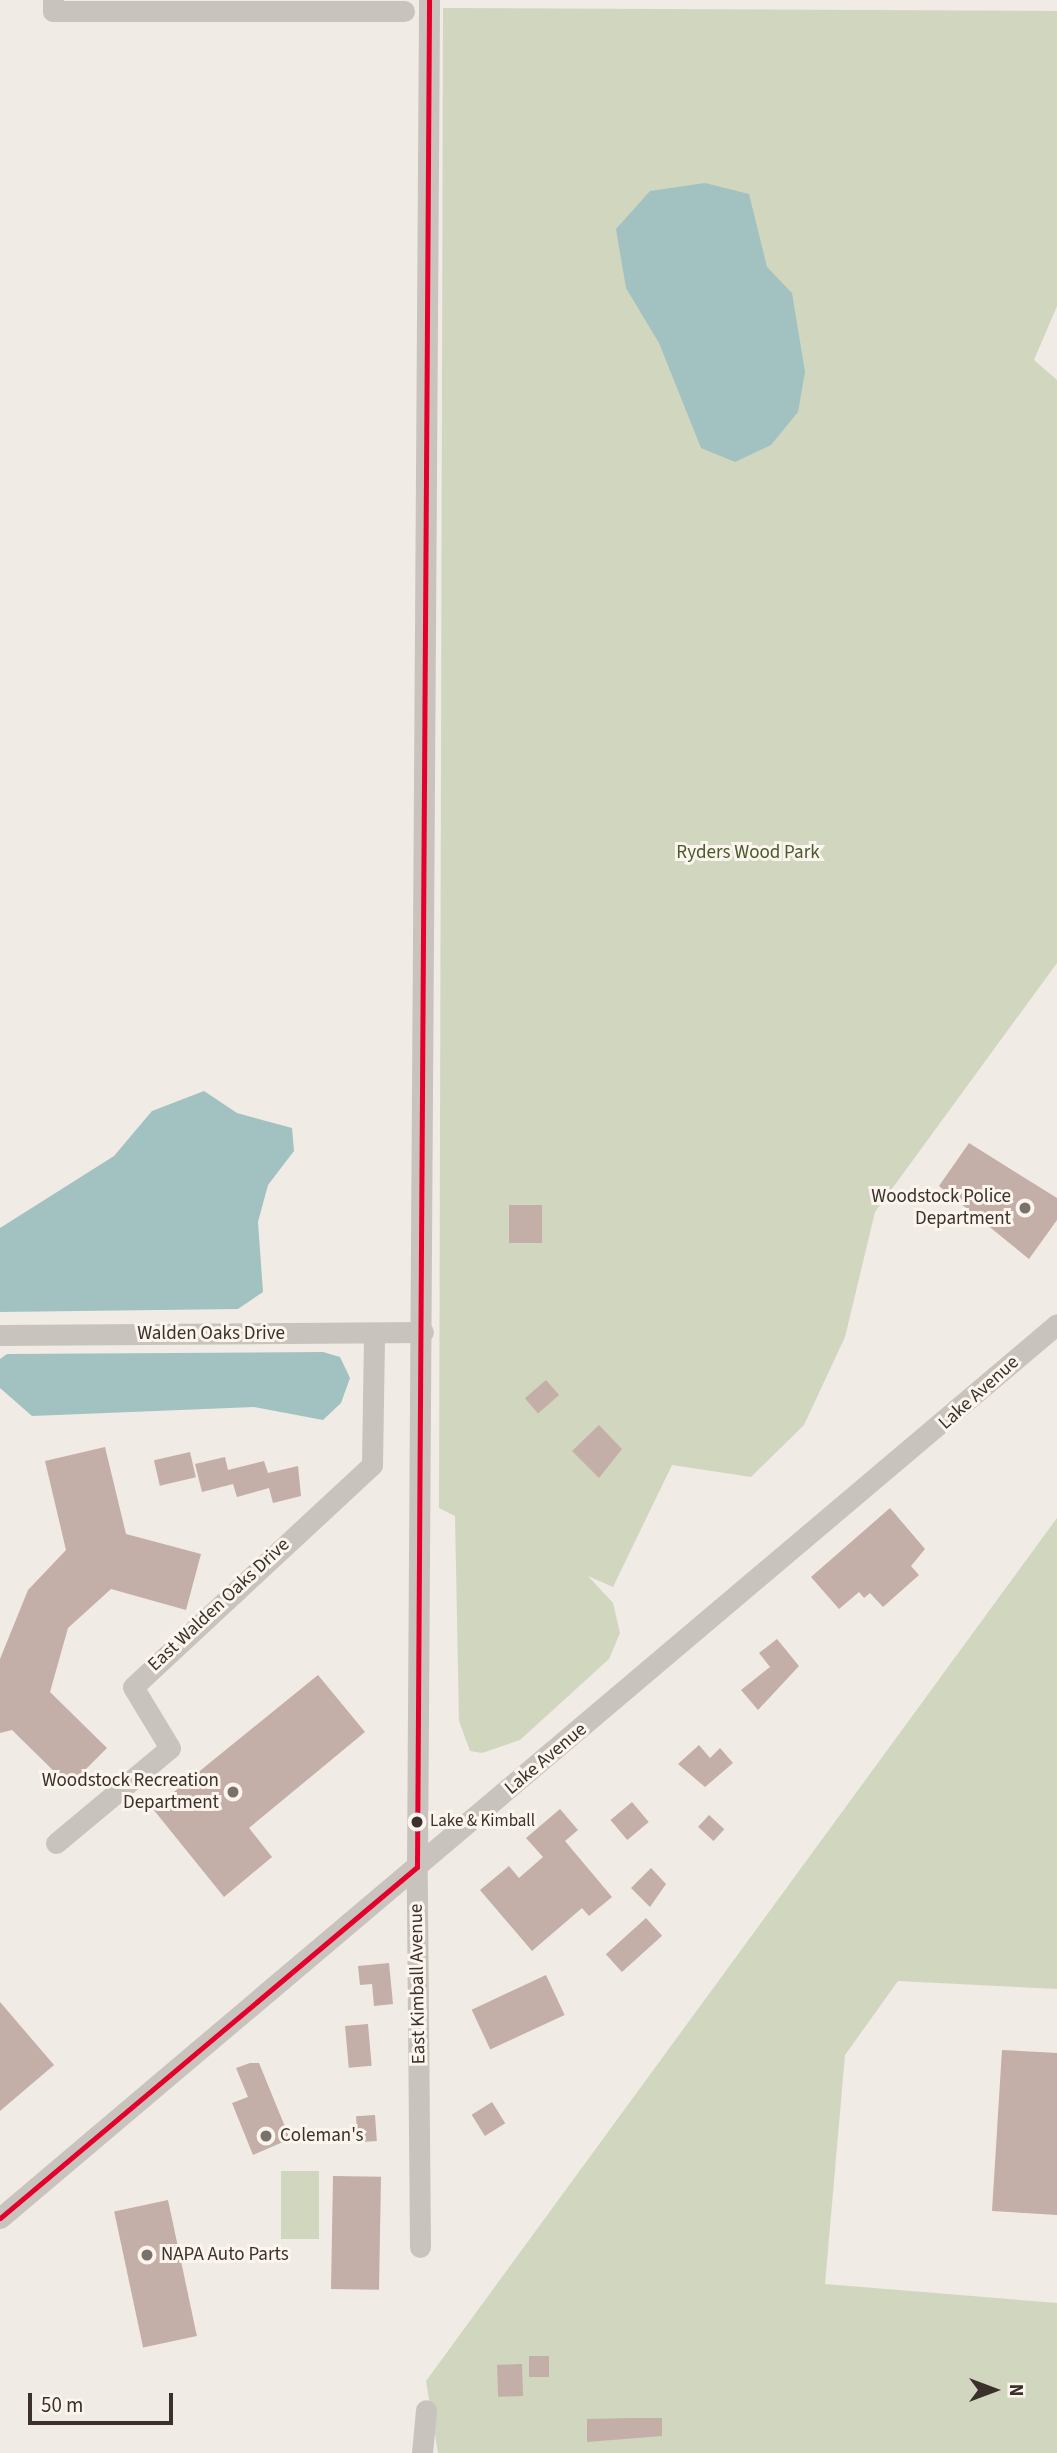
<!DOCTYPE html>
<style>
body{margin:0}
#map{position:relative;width:1057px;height:2453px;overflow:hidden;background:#f0ebe5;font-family:"Source Sans 3",sans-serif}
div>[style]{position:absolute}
.green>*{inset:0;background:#d1d6bf;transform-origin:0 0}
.water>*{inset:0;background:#a1c2c1}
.building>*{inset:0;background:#c3afa7;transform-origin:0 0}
.minor>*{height:21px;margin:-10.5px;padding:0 10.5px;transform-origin:10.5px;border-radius:10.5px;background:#c9c3be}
.bus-1>*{height:5px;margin:-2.5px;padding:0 2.5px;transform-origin:2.5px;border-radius:2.5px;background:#e4002b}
.dots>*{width:19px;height:19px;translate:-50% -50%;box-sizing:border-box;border:4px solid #fbf5ee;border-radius:50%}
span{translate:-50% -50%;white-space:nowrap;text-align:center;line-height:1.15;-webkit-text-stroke:6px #fbf5ee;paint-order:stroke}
.bus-label{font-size:17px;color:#3b302b}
.left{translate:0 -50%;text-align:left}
.park-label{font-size:19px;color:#4a5a2e}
.poi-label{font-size:19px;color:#3b302b}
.right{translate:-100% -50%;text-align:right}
.street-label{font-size:19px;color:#3b302b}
.north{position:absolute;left:959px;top:2355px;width:70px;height:70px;-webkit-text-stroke:5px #fbf5ee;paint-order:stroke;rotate:90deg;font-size:19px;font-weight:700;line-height:28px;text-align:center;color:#3b302b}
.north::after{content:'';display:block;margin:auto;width:24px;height:32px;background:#3b302b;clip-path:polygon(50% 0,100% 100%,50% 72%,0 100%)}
.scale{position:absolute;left:28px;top:2393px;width:145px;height:32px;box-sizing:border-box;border:4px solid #3b302b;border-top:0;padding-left:9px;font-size:21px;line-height:24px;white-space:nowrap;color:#3b302b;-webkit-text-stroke:5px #fbf5ee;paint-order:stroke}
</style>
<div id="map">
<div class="green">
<div style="clip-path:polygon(443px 8px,1057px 11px,1057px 306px,1034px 360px,1057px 380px,1057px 963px,875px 1212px,845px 1337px,804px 1425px,751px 1477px,672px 1465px,613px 1587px,588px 1576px,613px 1603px,620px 1633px,609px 1659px,520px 1740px,482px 1753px,470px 1751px,459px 1721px,455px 1516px,439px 1508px)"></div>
<div style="clip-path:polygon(1057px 1518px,1057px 1989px,898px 1981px,845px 2055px,825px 2284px,1057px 2303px,1057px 2453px,438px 2453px,426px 2381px)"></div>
<div style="left:319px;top:2171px;width:68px;height:38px;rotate:90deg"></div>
</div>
<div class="water">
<div style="clip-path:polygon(705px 183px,749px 194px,767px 267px,792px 293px,805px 372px,798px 412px,771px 445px,735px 462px,701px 448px,659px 343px,626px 288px,616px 229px,650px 191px)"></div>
<div style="clip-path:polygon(204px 1091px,237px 1113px,292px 1128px,294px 1151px,268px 1185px,258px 1222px,263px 1292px,238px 1309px,0 1312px,0 1228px,114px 1156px,152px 1111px)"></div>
<div style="clip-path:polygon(323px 1352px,340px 1357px,350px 1378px,341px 1403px,323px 1420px,254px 1407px,32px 1416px,0 1388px,0 1359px,7px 1354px)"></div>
</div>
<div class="building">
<div style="clip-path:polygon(969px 1143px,1057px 1198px,1057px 1220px,1029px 1259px,939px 1186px)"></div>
<div style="left:542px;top:1205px;width:38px;height:33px;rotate:90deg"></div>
<div style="left:546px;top:1380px;width:20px;height:28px;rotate:49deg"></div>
<div style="clip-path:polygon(599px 1425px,622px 1449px,599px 1478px,572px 1451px)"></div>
<div style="clip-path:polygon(105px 1447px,126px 1534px,201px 1554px,186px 1610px,111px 1589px,68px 1628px,50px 1692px,107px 1748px,69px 1786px,12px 1730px,0 1733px,0 1659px,28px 1590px,66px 1550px,45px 1461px)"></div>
<div style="left:190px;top:1452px;width:26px;height:37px;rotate:77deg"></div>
<div style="clip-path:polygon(225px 1457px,228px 1470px,264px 1461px,268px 1473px,298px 1466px,301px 1496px,273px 1503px,269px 1488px,237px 1497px,233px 1484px,202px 1492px,195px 1464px)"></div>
<div style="clip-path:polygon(890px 1508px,925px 1549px,911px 1566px,919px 1575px,883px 1607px,870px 1593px,864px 1598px,859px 1592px,839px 1609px,811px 1577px)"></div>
<div style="clip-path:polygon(777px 1639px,799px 1666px,758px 1710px,741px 1690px,770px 1667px,759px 1653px)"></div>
<div style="clip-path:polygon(318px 1675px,365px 1732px,249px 1828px,272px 1857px,224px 1897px,153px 1809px)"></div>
<div style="clip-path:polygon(699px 1745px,710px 1758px,720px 1748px,733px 1763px,705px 1787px,678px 1764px)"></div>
<div style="left:632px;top:1802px;width:26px;height:28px;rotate:50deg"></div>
<div style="clip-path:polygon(560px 1809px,578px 1830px,565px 1841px,612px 1897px,589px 1916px,582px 1908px,532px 1951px,480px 1890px,509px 1866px,519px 1878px,543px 1857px,526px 1838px)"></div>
<div style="left:709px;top:1815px;width:21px;height:16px;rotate:43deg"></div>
<div style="clip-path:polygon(651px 1868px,666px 1884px,650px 1907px,631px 1888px)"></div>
<div style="left:646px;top:1918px;width:24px;height:54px;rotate:48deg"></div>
<div style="clip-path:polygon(389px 1963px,393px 2004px,374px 2006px,372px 1984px,360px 1985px,358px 1966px)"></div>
<div style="left:546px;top:1975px;width:44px;height:82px;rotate:65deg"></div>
<div style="clip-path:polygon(0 2002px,54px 2065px,0 2111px)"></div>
<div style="left:368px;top:2024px;width:42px;height:23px;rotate:85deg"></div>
<div style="clip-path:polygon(1002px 2050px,1057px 2053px,1057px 2215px,992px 2211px)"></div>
<div style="clip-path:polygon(250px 2063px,259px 2063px,290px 2139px,253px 2155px,232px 2103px,248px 2097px,236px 2068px)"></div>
<div style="left:492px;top:2102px;width:25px;height:24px;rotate:58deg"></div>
<div style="left:375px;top:2115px;width:26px;height:19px;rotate:86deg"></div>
<div style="left:333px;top:2176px;width:48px;height:113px;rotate:1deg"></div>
<div style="left:168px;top:2200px;width:139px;height:55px;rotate:78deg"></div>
<div style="left:529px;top:2356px;width:20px;height:21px"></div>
<div style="left:522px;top:2364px;width:32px;height:25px;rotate:88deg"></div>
<div style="clip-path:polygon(633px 2418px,662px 2418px,662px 2436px,587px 2442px,587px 2419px)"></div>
</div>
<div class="minor">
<div style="left:53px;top:0;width:11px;rotate:90deg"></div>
<div style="left:53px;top:11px;width:351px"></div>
<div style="left:0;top:1335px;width:423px;rotate:-0.4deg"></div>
<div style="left:56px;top:1843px;width:148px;rotate:-39.8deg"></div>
<div style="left:170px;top:1748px;width:71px;rotate:-121.2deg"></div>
<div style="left:133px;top:1687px;width:326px;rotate:-42.9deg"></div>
<div style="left:372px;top:1465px;width:131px;rotate:-89.1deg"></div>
<div style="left:0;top:2218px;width:1384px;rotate:-40.22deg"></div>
<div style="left:420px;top:2247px;width:380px;rotate:-90.5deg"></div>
<div style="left:417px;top:1867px;width:1867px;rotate:-89.63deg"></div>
<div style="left:422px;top:2453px;width:43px;rotate:-84.7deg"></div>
</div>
<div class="bus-1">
<div style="left:0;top:2218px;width:545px;rotate:-40.09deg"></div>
<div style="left:417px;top:1867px;width:1867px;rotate:-89.63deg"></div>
</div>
<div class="dots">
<div style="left:1025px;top:1208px;background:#7a716c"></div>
<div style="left:233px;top:1792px;background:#7a716c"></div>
<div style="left:417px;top:1822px;background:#3b302b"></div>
<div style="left:266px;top:2136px;background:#7a716c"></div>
<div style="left:147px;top:2255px;background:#7a716c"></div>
</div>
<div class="bus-label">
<span class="left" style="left:430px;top:1822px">Lake &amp; Kimball</span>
</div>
<div class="park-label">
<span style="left:748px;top:853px">Ryders Wood Park</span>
</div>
<div class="poi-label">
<span class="right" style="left:1011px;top:1208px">Woodstock Police<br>Department</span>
<span class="right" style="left:219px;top:1792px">Woodstock Recreation<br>Department</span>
<span class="left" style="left:280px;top:2136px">Coleman's</span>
<span class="left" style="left:161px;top:2255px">NAPA Auto Parts</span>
</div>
<div class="street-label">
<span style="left:211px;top:1334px">Walden Oaks Drive</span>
<span style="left:979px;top:1393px;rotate:-42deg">Lake Avenue</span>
<span style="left:219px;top:1605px;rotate:-43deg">East Walden Oaks Drive</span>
<span style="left:546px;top:1759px;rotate:-40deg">Lake Avenue</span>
<span style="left:418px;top:1984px;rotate:-91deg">East Kimball Avenue</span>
</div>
<div class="north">N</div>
<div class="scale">50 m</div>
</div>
